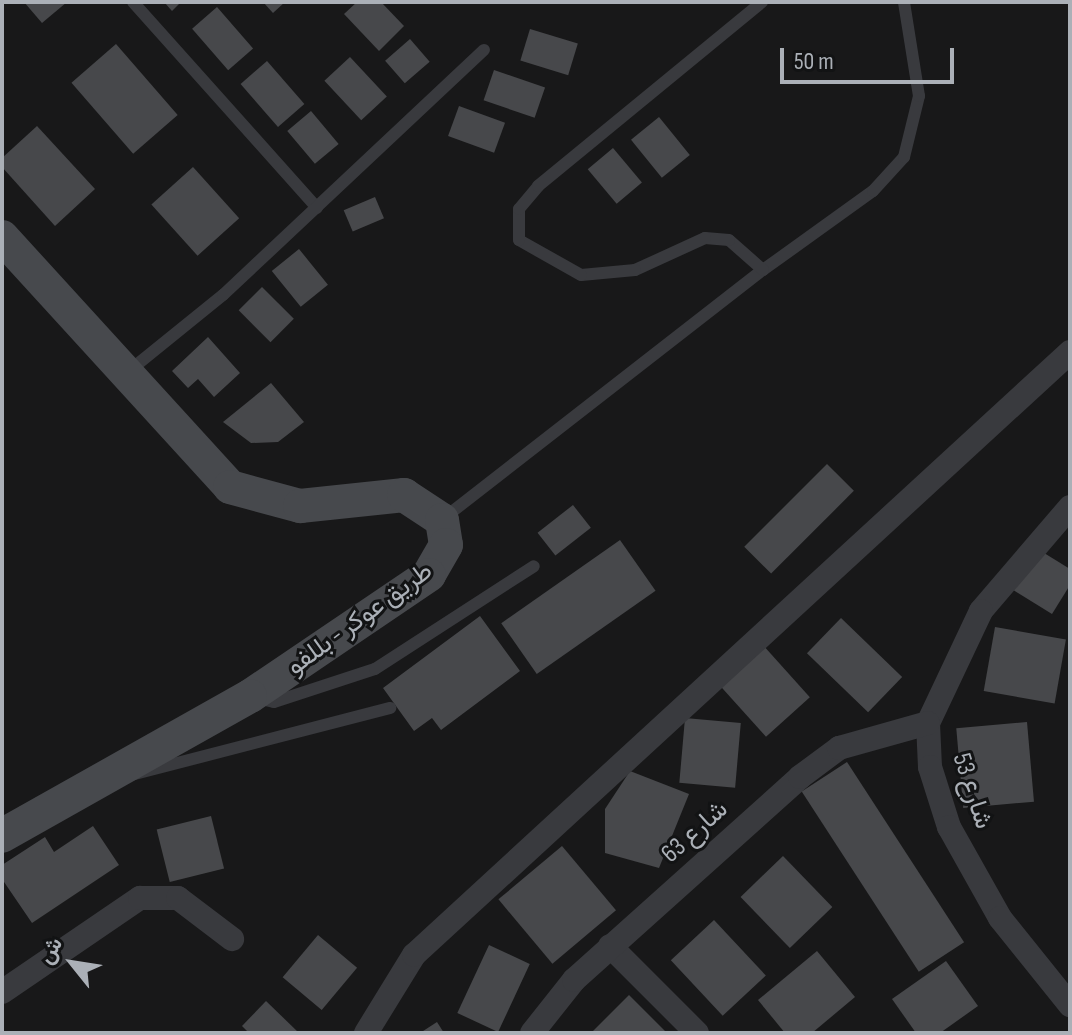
<!DOCTYPE html>
<meta charset="utf-8">
<style>
body{margin:0}
#map{position:relative;width:1072px;height:1035px;overflow:hidden;background:#181819;font-family:"Sofia Sans Condensed",Vazirmatn,sans-serif}
div>[style]{position:absolute}
.building>*{inset:0;background:#47484b;transform-origin:0 0}
.lane>*{height:12px;margin:-6px;padding:0 6px;transform-origin:6px;border-radius:6px;background:#393a3e}
.street>*{height:24px;margin:-12px;padding:0 12px;transform-origin:12px;border-radius:12px;background:#393a3e}
.secondary>*{height:34px;margin:-17px;padding:0 17px;transform-origin:17px;border-radius:17px;background:#47494d}
span{translate:-50% -50%;white-space:nowrap;text-align:center;line-height:1.15;-webkit-text-stroke:6px #121314;paint-order:stroke}
.street-label{font-size:26px;color:#abb0b7}
.frame{position:absolute;inset:0;border:4px solid #abb0b7;pointer-events:none}
.north{position:absolute;left:32px;top:923px;width:80px;height:80px;-webkit-text-stroke:6px #121314;paint-order:stroke;rotate:300deg;font-size:22px;font-weight:700;line-height:32px;text-align:center;color:#abb0b7}
.north::after{content:'';display:block;margin:auto;width:28px;height:36px;background:#abb0b7;clip-path:polygon(50% 0,100% 100%,50% 72%,0 100%)}
.scale{position:absolute;left:780px;top:48px;width:174px;height:36px;box-sizing:border-box;border:4px solid #abb0b7;border-top:0;padding-left:10px;font-size:24px;line-height:28px;white-space:nowrap;color:#abb0b7;-webkit-text-stroke:6px #121314;paint-order:stroke}
</style>
<div id="map">
<div class="building">
<div style="clip-path:polygon(24px 2px,67px 2px,42px 23px)"></div>
<div style="clip-path:polygon(164px 2px,181px 2px,172px 11px)"></div>
<div style="clip-path:polygon(263px 2px,285px 2px,273px 13px)"></div>
<div style="clip-path:polygon(357px 2px,381px 2px,404px 26px,379px 51px,344px 14px)"></div>
<div style="left:217px;top:7px;width:55px;height:33px;rotate:49deg"></div>
<div style="left:530px;top:29px;width:50px;height:33px;rotate:17deg"></div>
<div style="left:410px;top:39px;width:30px;height:33px;rotate:49deg"></div>
<div style="left:116px;top:44px;width:94px;height:59px;rotate:49deg"></div>
<div style="left:350px;top:57px;width:54px;height:35px;rotate:47deg"></div>
<div style="left:267px;top:61px;width:57px;height:35px;rotate:49deg"></div>
<div style="left:494px;top:70px;width:54px;height:32px;rotate:19deg"></div>
<div style="left:459px;top:106px;width:49px;height:32px;rotate:20deg"></div>
<div style="left:311px;top:111px;width:43px;height:31px;rotate:50deg"></div>
<div style="left:659px;top:117px;width:49px;height:36px;rotate:51deg"></div>
<div style="clip-path:polygon(37px 126px,95px 189px,55px 226px,2px 167px,2px 158px)"></div>
<div style="left:613px;top:148px;width:45px;height:33px;rotate:50deg"></div>
<div style="left:193px;top:167px;width:69px;height:56px;rotate:48deg"></div>
<div style="left:375px;top:197px;width:23px;height:34px;rotate:67deg"></div>
<div style="left:299px;top:249px;width:46px;height:35px;rotate:51deg"></div>
<div style="left:262px;top:287px;width:45px;height:33px;rotate:45deg"></div>
<div style="clip-path:polygon(208px 337px,240px 373px,214px 397px,198px 379px,188px 388px,172px 371px)"></div>
<div style="clip-path:polygon(271px 383px,304px 422px,278px 442px,251px 443px,223px 422px)"></div>
<div style="left:827px;top:464px;width:38px;height:117px;rotate:45deg"></div>
<div style="left:573px;top:505px;width:29px;height:45px;rotate:52deg"></div>
<div style="left:620px;top:540px;width:62px;height:145px;rotate:55deg"></div>
<div style="clip-path:polygon(1036px 548px,1070px 569px,1070px 585px,1052px 614px,1010px 588px)"></div>
<div style="clip-path:polygon(480px 616px,520px 671px,441px 730px,432px 718px,414px 731px,383px 688px)"></div>
<div style="left:841px;top:618px;width:85px;height:49px;rotate:44deg"></div>
<div style="left:995px;top:627px;width:72px;height:65px;rotate:10deg"></div>
<div style="left:761px;top:643px;width:73px;height:59px;rotate:48deg"></div>
<div style="left:685px;top:718px;width:56px;height:65px;rotate:5deg"></div>
<div style="left:1027px;top:722px;width:80px;height:71px;rotate:85deg"></div>
<div style="left:847px;top:762px;width:215px;height:54px;rotate:57deg"></div>
<div style="clip-path:polygon(630px 771px,689px 794px,659px 868px,605px 853px,605px 809px)"></div>
<div style="left:211px;top:816px;width:54px;height:56px;rotate:76deg"></div>
<div style="clip-path:polygon(93px 826px,119px 865px,32px 923px,2px 879px,2px 865px,45px 837px,54px 852px)"></div>
<div style="left:562px;top:846px;width:84px;height:83px;rotate:50deg"></div>
<div style="left:783px;top:856px;width:71px;height:59px;rotate:46deg"></div>
<div style="left:714px;top:920px;width:76px;height:59px;rotate:47deg"></div>
<div style="left:318px;top:935px;width:51px;height:55px;rotate:40deg"></div>
<div style="left:489px;top:945px;width:45px;height:75px;rotate:25deg"></div>
<div style="clip-path:polygon(817px 951px,855px 997px,812px 1033px,785px 1033px,758px 1000px)"></div>
<div style="clip-path:polygon(946px 961px,978px 1006px,940px 1033px,916px 1033px,892px 999px)"></div>
<div style="clip-path:polygon(629px 995px,667px 1033px,591px 1033px)"></div>
<div style="clip-path:polygon(266px 1001px,299px 1033px,249px 1033px,242px 1026px)"></div>
<div style="clip-path:polygon(437px 1022px,444px 1033px,420px 1033px)"></div>
</div>
<div class="lane">
<div style="left:133px;top:2px;width:276px;rotate:48.2deg"></div>
<div style="left:763px;top:270px;width:135px;rotate:-35.7deg"></div>
<div style="left:873px;top:191px;width:46px;rotate:-47.6deg"></div>
<div style="left:904px;top:157px;width:63px;rotate:-76.2deg"></div>
<div style="left:919px;top:96px;width:95px;rotate:-99.1deg"></div>
<div style="left:129px;top:371px;width:121px;rotate:-39deg"></div>
<div style="left:223px;top:295px;width:358px;rotate:-43.2deg"></div>
<div style="left:444px;top:518px;width:404px;rotate:-37.9deg"></div>
<div style="left:763px;top:270px;width:45px;rotate:-138.6deg"></div>
<div style="left:729px;top:240px;width:24px;rotate:-175deg"></div>
<div style="left:705px;top:238px;width:77px;rotate:155.4deg"></div>
<div style="left:635px;top:270px;width:54px;rotate:174.7deg"></div>
<div style="left:581px;top:275px;width:71px;rotate:-150.6deg"></div>
<div style="left:519px;top:240px;width:31px;rotate:-90deg"></div>
<div style="left:519px;top:209px;width:30px;rotate:-50deg"></div>
<div style="left:538px;top:186px;width:290px;rotate:-39.4deg"></div>
<div style="left:257px;top:698px;width:17px;rotate:13deg"></div>
<div style="left:274px;top:702px;width:106px;rotate:-18.1deg"></div>
<div style="left:375px;top:669px;width:189px;rotate:-32.9deg"></div>
<div style="left:127px;top:776px;width:272px;rotate:-14.5deg"></div>
</div>
<div class="street">
<div style="left:1070px;top:507px;width:137px;rotate:130.6deg"></div>
<div style="left:981px;top:611px;width:124px;rotate:115.3deg"></div>
<div style="left:928px;top:723px;width:44px;rotate:87.4deg"></div>
<div style="left:930px;top:767px;width:63px;rotate:72.4deg"></div>
<div style="left:949px;top:827px;width:104px;rotate:60.7deg"></div>
<div style="left:1000px;top:918px;width:112px;rotate:51.2deg"></div>
<div style="left:610px;top:946px;width:123px;rotate:45deg"></div>
<div style="left:2px;top:992px;width:167px;rotate:-34.3deg"></div>
<div style="left:140px;top:898px;width:38px"></div>
<div style="left:178px;top:898px;width:68px;rotate:37.2deg"></div>
<div style="left:366px;top:1033px;width:92px;rotate:-58.4deg"></div>
<div style="left:414px;top:955px;width:891px;rotate:-42.59deg"></div>
<div style="left:532px;top:1033px;width:68px;rotate:-51.6deg"></div>
<div style="left:574px;top:980px;width:304px;rotate:-41.9deg"></div>
<div style="left:800px;top:777px;width:49px;rotate:-36.6deg"></div>
<div style="left:839px;top:748px;width:92px;rotate:-15.7deg"></div>
</div>
<div class="secondary">
<div style="left:2px;top:237px;width:338px;rotate:47.6deg"></div>
<div style="left:230px;top:487px;width:73px;rotate:15.2deg"></div>
<div style="left:300px;top:506px;width:105px;rotate:-6deg"></div>
<div style="left:404px;top:495px;width:45px;rotate:33.3deg"></div>
<div style="left:442px;top:520px;width:25px;rotate:81deg"></div>
<div style="left:446px;top:545px;width:34px;rotate:120deg"></div>
<div style="left:429px;top:575px;width:216px;rotate:145.9deg"></div>
<div style="left:250px;top:696px;width:285px;rotate:150.6deg"></div>
</div>
<div class="street-label">
<span style="left:360px;top:619px;rotate:-36deg">طريق عوكر - بللفو</span>
<span style="left:972px;top:791px;rotate:72deg">شارع 53</span>
<span style="left:695px;top:832px;rotate:-42deg">شارع 63</span>
</div>
<div class="frame"></div>
<div class="north">ش</div>
<div class="scale">50 m</div>
</div>
